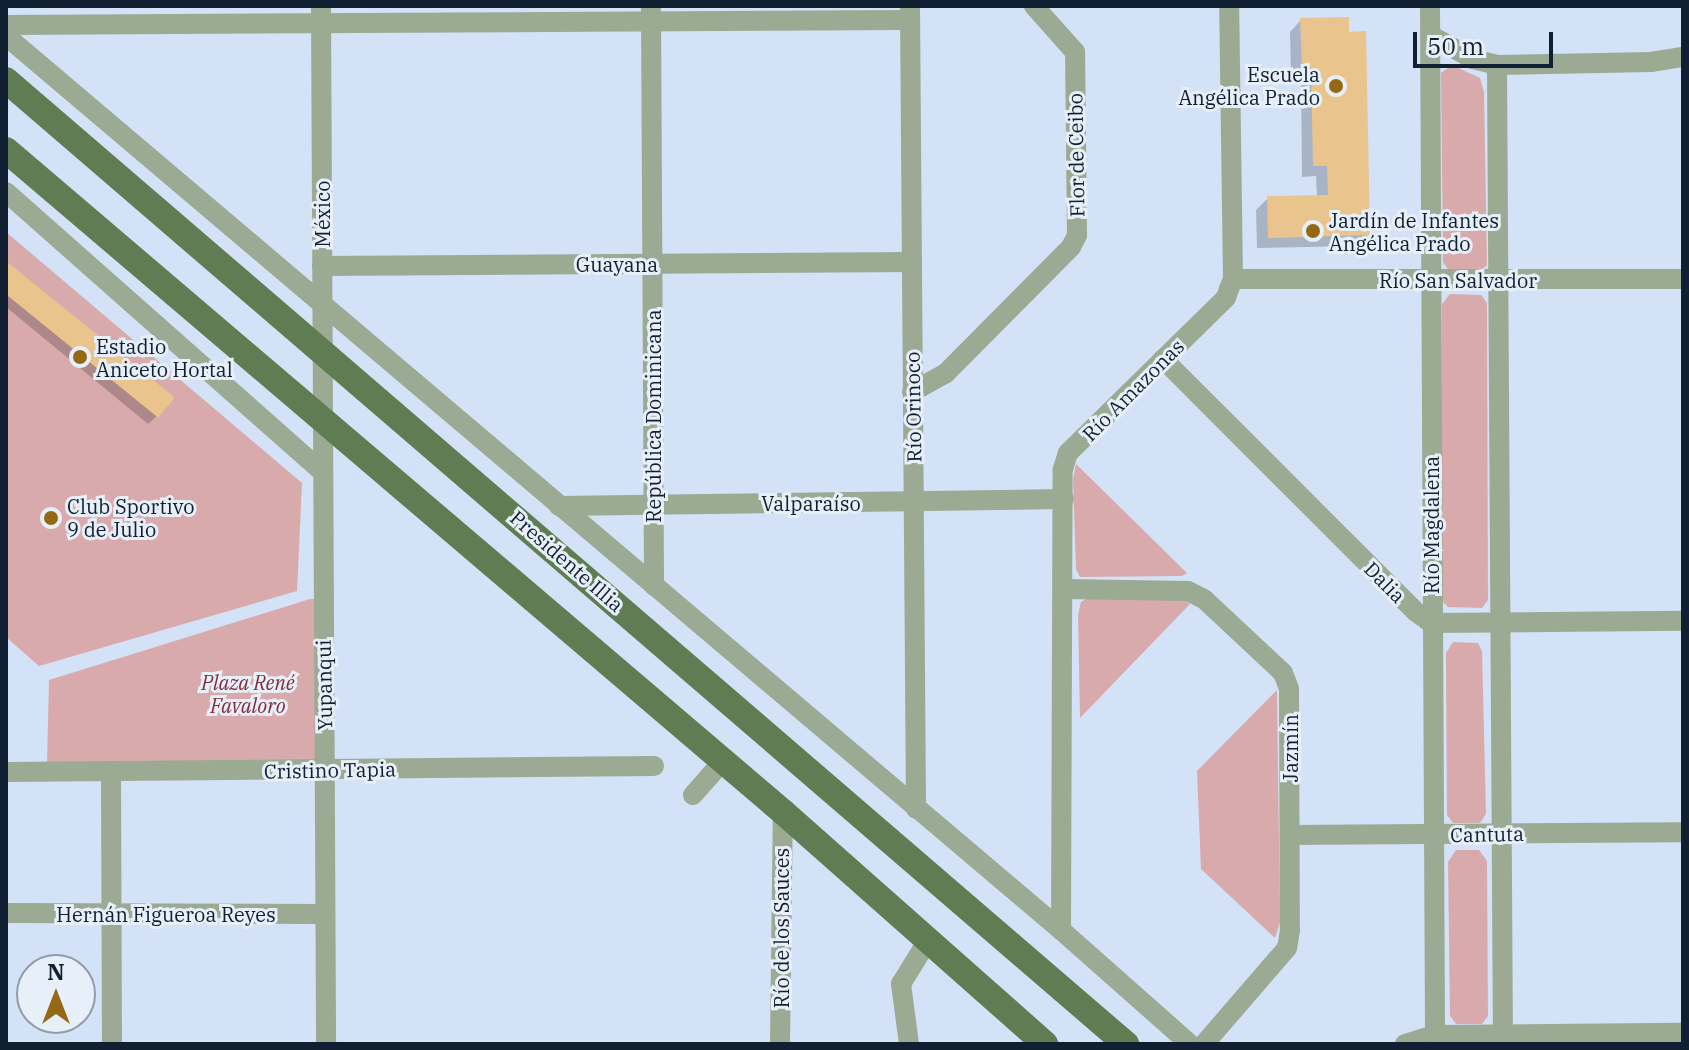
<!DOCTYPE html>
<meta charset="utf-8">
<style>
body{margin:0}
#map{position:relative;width:1689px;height:1050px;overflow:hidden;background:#d3e2f7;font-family:"IBM Plex Serif",serif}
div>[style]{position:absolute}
.green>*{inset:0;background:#d9aaac}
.shadow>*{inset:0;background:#0003}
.building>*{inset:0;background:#eac48d;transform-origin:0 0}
.minor>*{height:20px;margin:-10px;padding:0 10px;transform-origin:10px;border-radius:10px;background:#9aaa93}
.major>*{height:26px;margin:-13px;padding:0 13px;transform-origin:13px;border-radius:13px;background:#5f7c52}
.dots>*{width:22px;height:22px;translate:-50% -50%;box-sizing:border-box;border:4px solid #e7eff9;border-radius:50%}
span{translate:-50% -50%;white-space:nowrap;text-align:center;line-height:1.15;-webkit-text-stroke:6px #e7eff9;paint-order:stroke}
.poi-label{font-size:20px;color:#111f32}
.right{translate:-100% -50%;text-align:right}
.left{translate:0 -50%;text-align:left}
.street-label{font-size:20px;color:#111f32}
.park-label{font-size:20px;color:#802e38;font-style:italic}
.frame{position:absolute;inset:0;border:8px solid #111f32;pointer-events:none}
.north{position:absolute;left:16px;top:954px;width:80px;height:80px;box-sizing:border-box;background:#e7eff9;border:2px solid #919ca9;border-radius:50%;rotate:0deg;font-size:22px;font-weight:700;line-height:32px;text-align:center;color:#111f32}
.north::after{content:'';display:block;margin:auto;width:28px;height:36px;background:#956815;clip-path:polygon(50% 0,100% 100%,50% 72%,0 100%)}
.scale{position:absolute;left:1413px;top:32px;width:140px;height:36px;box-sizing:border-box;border:4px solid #111f32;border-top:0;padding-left:10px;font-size:24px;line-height:28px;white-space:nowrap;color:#111f32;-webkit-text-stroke:6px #e7eff9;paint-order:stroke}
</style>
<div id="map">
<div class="green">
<div style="clip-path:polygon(1452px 65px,1480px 78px,1484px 92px,1487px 265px,1481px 271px,1449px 271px,1443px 262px,1441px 73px)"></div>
<div style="clip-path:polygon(6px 232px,302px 483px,297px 591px,39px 666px,6px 637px)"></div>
<div style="clip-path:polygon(1450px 294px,1481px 295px,1487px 303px,1488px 600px,1482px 608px,1448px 607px,1442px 601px,1442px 304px)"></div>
<div style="clip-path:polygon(1076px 464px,1187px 573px,1182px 576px,1080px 577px,1076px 569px,1073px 479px)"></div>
<div style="clip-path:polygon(1179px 596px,1190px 604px,1080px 718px,1078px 615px,1081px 602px,1088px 598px)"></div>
<div style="clip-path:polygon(310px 599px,319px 599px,318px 764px,47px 763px,49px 680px)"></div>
<div style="clip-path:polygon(1453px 642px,1478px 643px,1482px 651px,1486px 814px,1480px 823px,1453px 823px,1447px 815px,1446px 653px)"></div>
<div style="clip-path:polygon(1277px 690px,1280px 922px,1275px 938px,1201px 869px,1197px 771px)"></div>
<div style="clip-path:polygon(1456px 850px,1479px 850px,1487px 861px,1488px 1016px,1482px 1024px,1456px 1024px,1450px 1016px,1448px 862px)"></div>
</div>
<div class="shadow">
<div style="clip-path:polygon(1301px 20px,1368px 235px,1357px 246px,1257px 248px,1256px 210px,1268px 198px,1317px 197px,1316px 176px,1302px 177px,1301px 77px,1291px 77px,1290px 32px)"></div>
<div style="clip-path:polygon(6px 273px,160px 413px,148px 424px,6px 307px)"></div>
</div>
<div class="building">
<div style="clip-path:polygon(1349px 17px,1349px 32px,1366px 31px,1370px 235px,1268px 238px,1267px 196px,1328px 195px,1327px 166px,1313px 166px,1311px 67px,1302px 67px,1300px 18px)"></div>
<div style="left:6px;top:261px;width:217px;height:26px;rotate:39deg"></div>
</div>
<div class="minor">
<div style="left:321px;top:6px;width:1038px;rotate:89.72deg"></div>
<div style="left:651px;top:6px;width:580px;rotate:89.7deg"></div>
<div style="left:910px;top:6px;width:803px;rotate:89.57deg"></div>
<div style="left:1430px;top:6px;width:1038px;rotate:89.72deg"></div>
<div style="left:6px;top:25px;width:904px;rotate:-0.32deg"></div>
<div style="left:1430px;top:35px;width:49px;rotate:29.2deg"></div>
<div style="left:1473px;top:59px;width:25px;rotate:14deg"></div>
<div style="left:1497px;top:65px;width:154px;rotate:-1.1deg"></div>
<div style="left:1651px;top:62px;width:32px;rotate:-9deg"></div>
<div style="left:6px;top:36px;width:1383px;rotate:40.28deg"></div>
<div style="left:1061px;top:930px;width:172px;rotate:41.5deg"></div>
<div style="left:1497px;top:65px;width:979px;rotate:89.65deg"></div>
<div style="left:6px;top:192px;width:422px;rotate:41.5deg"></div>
<div style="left:322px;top:266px;width:590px;rotate:-0.39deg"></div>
<div style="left:1233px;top:279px;width:450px"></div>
<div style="left:1163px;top:359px;width:358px;rotate:45deg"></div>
<div style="left:1416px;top:612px;width:19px;rotate:36deg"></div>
<div style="left:1431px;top:623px;width:252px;rotate:-0.5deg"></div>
<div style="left:912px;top:392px;width:38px;rotate:-29deg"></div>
<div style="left:945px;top:374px;width:179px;rotate:-45.2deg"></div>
<div style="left:1071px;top:247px;width:13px;rotate:-63deg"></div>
<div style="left:1077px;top:235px;width:183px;rotate:-90.6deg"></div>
<div style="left:1075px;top:52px;width:62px;rotate:-131.7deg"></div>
<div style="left:559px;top:506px;width:505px;rotate:-0.79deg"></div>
<div style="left:1063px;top:589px;width:125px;rotate:0.9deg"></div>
<div style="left:1188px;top:591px;width:18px;rotate:27deg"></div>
<div style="left:1204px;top:599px;width:108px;rotate:43.1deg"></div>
<div style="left:1283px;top:673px;width:17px;rotate:69deg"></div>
<div style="left:1289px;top:689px;width:241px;rotate:89.8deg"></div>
<div style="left:1290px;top:930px;width:18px;rotate:99deg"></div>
<div style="left:1287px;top:948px;width:127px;rotate:130.8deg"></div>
<div style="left:111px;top:771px;width:273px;rotate:89.8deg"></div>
<div style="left:6px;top:772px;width:648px;rotate:-0.53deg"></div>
<div style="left:693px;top:795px;width:45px;rotate:-48.6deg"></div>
<div style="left:1290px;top:835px;width:393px;rotate:-0.4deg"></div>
<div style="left:6px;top:913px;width:319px;rotate:0.2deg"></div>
<div style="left:1061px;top:930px;width:461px;rotate:-89.8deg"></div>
<div style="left:1063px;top:469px;width:17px;rotate:-73deg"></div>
<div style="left:1068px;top:453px;width:221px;rotate:-44.5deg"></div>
<div style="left:1226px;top:298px;width:9px;rotate:-72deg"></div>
<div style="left:1229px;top:289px;width:11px;rotate:-68deg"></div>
<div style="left:1233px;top:279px;width:273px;rotate:-90.8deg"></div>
<div style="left:780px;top:1044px;width:232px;rotate:-89.3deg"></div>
<div style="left:909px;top:1044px;width:61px;rotate:-97.6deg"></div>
<div style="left:901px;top:984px;width:52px;rotate:-58.5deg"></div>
<div style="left:1405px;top:1044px;width:31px;rotate:-17deg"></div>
<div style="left:1435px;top:1035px;width:248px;rotate:-0.5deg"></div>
</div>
<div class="major">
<div style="left:6px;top:80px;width:1478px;rotate:40.72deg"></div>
<div style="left:6px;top:150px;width:1021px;rotate:40.43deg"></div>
<div style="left:783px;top:812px;width:350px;rotate:41.5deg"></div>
</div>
<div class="dots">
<div style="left:1336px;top:86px;background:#956815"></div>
<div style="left:1313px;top:231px;background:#956815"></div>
<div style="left:80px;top:357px;background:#956815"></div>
<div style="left:51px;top:518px;background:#956815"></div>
</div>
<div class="poi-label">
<span class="right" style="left:1320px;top:86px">Escuela<br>Angélica Prado</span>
<span class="left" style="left:1329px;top:232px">Jardín de Infantes<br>Angélica Prado</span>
<span class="left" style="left:96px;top:358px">Estadio<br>Aniceto Hortal</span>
<span class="left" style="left:67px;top:518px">Club Sportivo<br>9 de Julio</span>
</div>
<div class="street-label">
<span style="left:1076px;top:155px;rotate:-91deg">Flor de Ceibo</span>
<span style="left:322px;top:214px;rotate:-90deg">México</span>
<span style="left:617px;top:264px">Guayana</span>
<span style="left:1458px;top:280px">Río San Salvador</span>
<span style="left:1133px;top:390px;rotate:-45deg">Río Amazonas</span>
<span style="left:913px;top:407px;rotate:-91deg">Río Orinoco</span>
<span style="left:653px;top:416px;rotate:-90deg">República Dominicana</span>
<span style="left:811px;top:503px">Valparaíso</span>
<span style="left:1431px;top:525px;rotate:-90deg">Río Magdalena</span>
<span style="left:567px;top:561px;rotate:41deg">Presidente Illia</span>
<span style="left:1385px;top:582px;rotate:45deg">Dalia</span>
<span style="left:324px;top:685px;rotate:-91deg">Yupanqui</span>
<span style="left:1290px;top:748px;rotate:-90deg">Jazmín</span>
<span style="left:330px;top:770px;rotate:-1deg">Cristino Tapia</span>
<span style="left:1487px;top:834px;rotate:-1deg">Cantuta</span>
<span style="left:166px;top:914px">Hernán Figueroa Reyes</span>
<span style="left:781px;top:928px;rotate:-90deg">Río de los Sauces</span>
</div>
<div class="park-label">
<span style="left:248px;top:694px">Plaza René<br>Favaloro</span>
</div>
<div class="frame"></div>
<div class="north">N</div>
<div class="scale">50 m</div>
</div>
